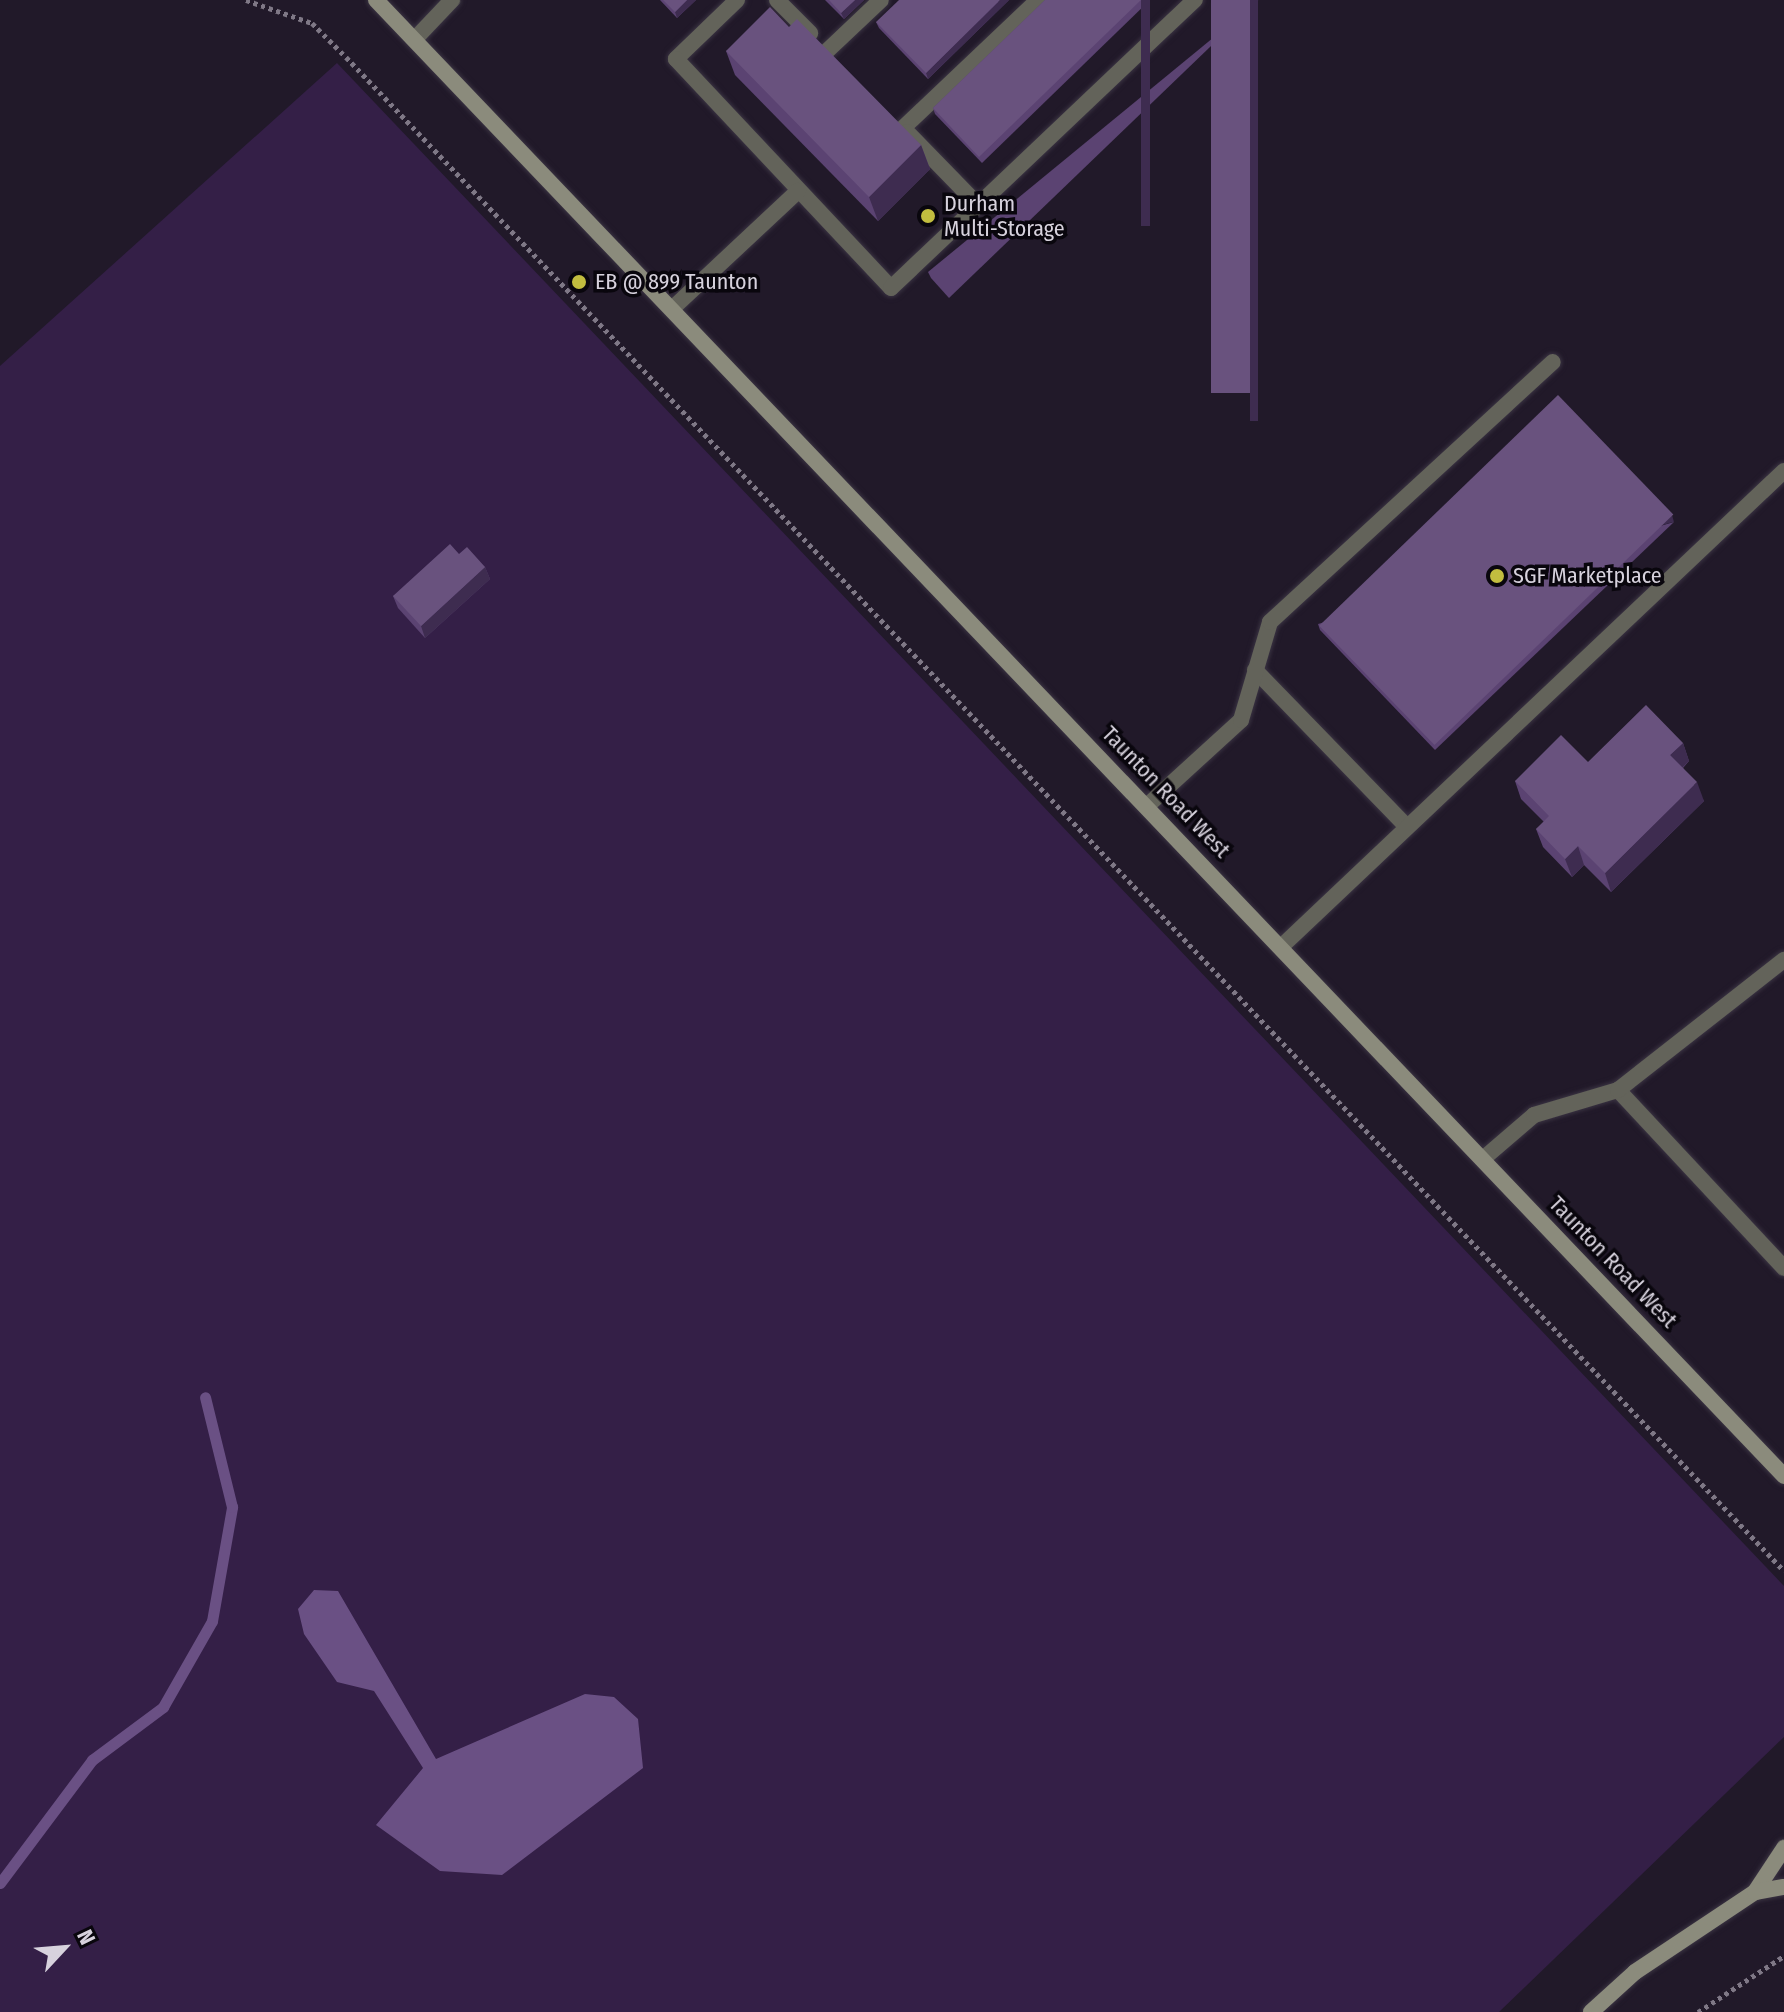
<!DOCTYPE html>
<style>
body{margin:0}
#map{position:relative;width:1784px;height:2012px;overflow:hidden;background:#211929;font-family:"Fira Sans Condensed",sans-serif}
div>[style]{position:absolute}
.green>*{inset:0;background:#341f47}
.water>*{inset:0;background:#6a5084}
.stream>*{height:11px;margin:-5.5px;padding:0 5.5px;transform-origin:5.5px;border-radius:5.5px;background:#6a5084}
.path>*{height:5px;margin-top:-2.5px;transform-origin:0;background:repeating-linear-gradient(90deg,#7f7886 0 4px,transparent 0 8px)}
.roads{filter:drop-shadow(0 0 2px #3a3342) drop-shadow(0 0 2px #3a3342)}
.service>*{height:16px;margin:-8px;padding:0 8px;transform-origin:8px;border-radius:8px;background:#63635a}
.secondary>*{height:16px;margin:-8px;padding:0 8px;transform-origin:8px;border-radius:8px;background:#8b8b7c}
.wall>*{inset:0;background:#5b4372}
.shaded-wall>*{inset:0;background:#3e2c50;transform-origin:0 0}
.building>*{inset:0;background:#69527e;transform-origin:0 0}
.dots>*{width:22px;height:22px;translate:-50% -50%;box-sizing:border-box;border:4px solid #09060d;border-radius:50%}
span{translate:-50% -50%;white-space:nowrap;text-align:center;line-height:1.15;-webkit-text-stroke:7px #09060d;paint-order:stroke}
.poi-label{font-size:22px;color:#d7d2dd}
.left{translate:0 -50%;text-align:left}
.street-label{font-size:22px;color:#d7d2dd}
.north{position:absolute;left:24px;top:1908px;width:80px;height:80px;-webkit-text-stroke:6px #09060d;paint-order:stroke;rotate:64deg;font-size:22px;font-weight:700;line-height:32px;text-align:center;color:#d7d2dd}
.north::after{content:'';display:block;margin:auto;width:28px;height:36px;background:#d7d2dd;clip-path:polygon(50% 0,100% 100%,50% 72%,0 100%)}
</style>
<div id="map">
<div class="green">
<div style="clip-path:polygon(337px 63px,1784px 1586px,1784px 1737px,1499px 2012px,0 2012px,0 366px)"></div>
</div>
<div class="water">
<div style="clip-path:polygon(314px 1590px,338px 1591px,436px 1759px,585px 1694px,614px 1697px,638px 1719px,643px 1768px,502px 1875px,440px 1871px,376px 1825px,423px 1768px,374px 1691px,337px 1682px,304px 1634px,298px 1609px)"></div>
</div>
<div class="stream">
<div style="left:0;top:1883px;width:154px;rotate:-53.2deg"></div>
<div style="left:92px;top:1760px;width:89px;rotate:-36.7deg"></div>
<div style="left:163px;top:1707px;width:99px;rotate:-60.3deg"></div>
<div style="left:212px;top:1621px;width:116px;rotate:-80deg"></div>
<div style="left:232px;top:1507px;width:113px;rotate:-103.8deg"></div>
</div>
<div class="path">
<div style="left:246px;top:0;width:70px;rotate:19.2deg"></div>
<div style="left:312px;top:23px;width:48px;rotate:45deg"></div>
<div style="left:346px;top:57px;width:2088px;rotate:46.47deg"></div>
<div style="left:1698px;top:2012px;width:103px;rotate:-33.1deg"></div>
</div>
<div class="roads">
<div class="service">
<div style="left:737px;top:0;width:85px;rotate:136deg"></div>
<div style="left:676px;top:59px;width:314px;rotate:46.8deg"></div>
<div style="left:891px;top:288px;width:419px;rotate:-43.5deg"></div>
<div style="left:777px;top:0;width:47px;rotate:45deg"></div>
<div style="left:415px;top:39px;width:54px;rotate:-46.5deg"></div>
<div style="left:827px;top:51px;width:74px;rotate:-43.4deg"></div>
<div style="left:903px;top:128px;width:186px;rotate:-43.5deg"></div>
<div style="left:907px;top:132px;width:102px;rotate:45.8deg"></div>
<div style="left:674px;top:307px;width:170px;rotate:-43.1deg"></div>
<div style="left:1255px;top:670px;width:216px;rotate:45.9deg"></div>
<div style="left:1148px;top:805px;width:126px;rotate:-42.4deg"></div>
<div style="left:1241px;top:720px;width:102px;rotate:-73.5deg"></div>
<div style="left:1270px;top:622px;width:384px;rotate:-42.6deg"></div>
<div style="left:1282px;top:946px;width:691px;rotate:-43.42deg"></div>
<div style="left:1618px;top:1090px;width:243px;rotate:47deg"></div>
<div style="left:1484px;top:1158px;width:66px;rotate:-40.7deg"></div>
<div style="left:1534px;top:1115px;width:88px;rotate:-16.6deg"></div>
<div style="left:1618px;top:1090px;width:211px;rotate:-38.1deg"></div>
</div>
<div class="secondary">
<div style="left:376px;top:0;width:2040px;rotate:46.35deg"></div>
<div style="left:1755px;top:1892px;width:53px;rotate:-56.6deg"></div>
<div style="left:1591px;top:2012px;width:59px;rotate:-42.3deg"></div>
<div style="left:1635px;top:1972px;width:144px;rotate:-33.7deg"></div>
<div style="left:1755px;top:1892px;width:29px;rotate:-10deg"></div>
</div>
</div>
<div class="wall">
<div style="clip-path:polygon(660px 0,696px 0,677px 18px)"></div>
<div style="clip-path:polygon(825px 0,864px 0,844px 19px)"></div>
<div style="clip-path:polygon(1009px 0,928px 79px,879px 28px,876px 22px)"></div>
<div style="clip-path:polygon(1045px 0,1150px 0,982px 163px,935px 114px,933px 108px)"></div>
<div style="clip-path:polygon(1259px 0,949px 298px,931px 278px,928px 272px)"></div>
<div style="clip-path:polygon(789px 27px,921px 145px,930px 169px,878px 221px,735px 75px,726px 51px)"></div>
<div style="clip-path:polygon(1674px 522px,1435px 750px,1320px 630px,1318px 624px)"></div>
<div style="clip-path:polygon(459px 554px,485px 567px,490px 579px,425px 638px,398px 608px,393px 596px)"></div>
<div style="clip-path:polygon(1683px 743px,1689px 761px,1683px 768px,1704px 801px,1611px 892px,1584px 865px,1572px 877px,1543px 847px,1536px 829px,1544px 822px,1521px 799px,1515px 781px,1588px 762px)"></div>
</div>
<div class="shaded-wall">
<div style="clip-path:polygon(687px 0,696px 0,677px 18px,675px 12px)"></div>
<div style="clip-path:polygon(855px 0,864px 0,844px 19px,841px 13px)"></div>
<div style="clip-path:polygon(1000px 0,1009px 0,928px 79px,926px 73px)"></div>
<div style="left:1141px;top:0;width:9px;height:226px"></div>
<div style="left:1250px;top:0;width:8px;height:421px"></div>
<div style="clip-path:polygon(921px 145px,930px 169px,878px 221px,869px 197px)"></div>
<div style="left:1672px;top:515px;width:7px;height:331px;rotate:74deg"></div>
<div style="clip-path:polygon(485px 567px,490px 579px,425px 638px,421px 626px)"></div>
<div style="clip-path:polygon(1683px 743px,1689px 761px,1677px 773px,1670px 755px)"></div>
<div style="clip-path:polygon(1697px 782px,1704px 801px,1611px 892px,1605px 873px)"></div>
<div style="clip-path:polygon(1578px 846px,1584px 865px,1572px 877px,1565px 859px)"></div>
</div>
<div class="building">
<div style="clip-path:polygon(663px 0,687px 0,675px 12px)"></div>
<div style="clip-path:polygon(829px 0,855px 0,841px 13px)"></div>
<div style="clip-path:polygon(899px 0,1000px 0,926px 73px,876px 22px)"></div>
<div style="clip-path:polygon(1045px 0,1141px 0,979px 157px,933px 108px)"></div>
<div style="left:1211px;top:0;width:39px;height:393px"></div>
<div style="clip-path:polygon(770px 7px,789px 27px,797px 19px,921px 145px,869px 197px,726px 51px)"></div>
<div style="left:1558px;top:395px;width:166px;height:332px;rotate:46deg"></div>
<div style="clip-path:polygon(450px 544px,459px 554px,467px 547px,485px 567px,421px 626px,393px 596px)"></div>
<div style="clip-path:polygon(1646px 705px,1683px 743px,1670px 755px,1697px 782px,1605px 873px,1578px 846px,1565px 859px,1536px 829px,1549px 816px,1515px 781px,1561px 735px,1588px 762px)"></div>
</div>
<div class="dots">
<div style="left:928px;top:216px;background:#c2bd3f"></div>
<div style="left:579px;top:282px;background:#c2bd3f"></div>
<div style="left:1497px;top:576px;background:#c2bd3f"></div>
</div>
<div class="poi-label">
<span class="left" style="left:944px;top:216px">Durham<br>Multi-Storage</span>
<span class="left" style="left:595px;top:282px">EB @ 899 Taunton</span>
<span class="left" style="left:1513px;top:576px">SGF Marketplace</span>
</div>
<div class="street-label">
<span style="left:1166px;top:792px;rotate:46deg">Taunton Road West</span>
<span style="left:1613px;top:1262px;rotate:46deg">Taunton Road West</span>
</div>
<div class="north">N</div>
</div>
